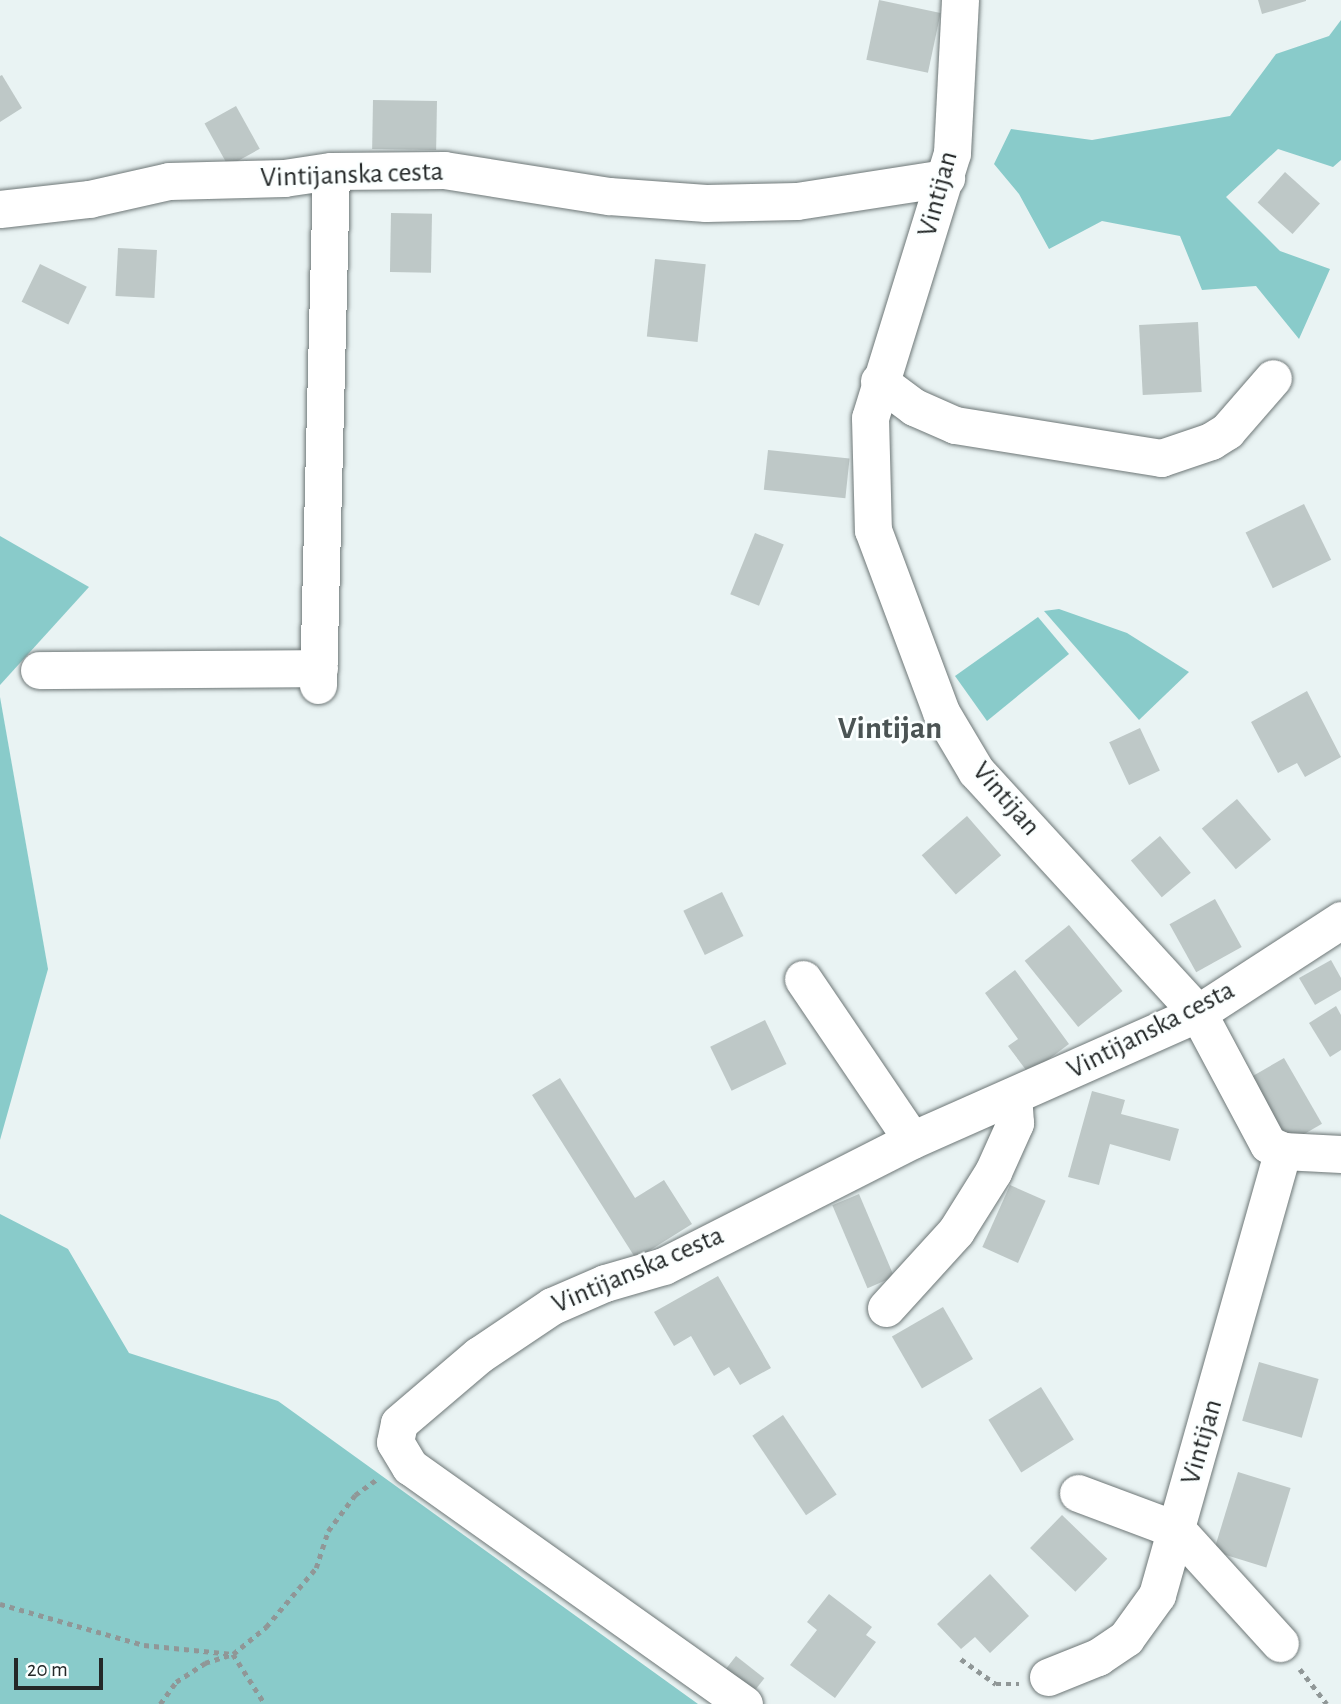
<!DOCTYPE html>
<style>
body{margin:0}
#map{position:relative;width:1341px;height:1704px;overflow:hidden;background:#e9f3f3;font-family:"Alegreya Sans",sans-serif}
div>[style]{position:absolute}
.green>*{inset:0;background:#89cbca}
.building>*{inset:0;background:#bec8c7;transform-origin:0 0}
.path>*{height:4.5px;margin-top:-2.25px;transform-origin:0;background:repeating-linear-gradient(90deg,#909797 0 5px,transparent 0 10px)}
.roads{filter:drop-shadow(0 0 2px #6e7777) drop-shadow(0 0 2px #6e7777)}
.minor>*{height:37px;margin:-18.5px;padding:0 18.5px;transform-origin:18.5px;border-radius:18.5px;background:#fff}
span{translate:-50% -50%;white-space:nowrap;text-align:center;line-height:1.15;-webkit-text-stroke:5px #fbffff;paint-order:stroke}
.street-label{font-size:28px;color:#242828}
.quarter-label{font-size:32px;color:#4b5454;font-weight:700}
.scale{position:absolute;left:14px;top:1658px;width:89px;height:32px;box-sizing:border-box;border:4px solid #242828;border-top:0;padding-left:9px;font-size:21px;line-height:24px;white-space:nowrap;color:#242828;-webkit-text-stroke:5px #fbffff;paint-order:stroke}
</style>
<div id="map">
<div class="green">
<div style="clip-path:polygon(1341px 20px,1341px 160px,1333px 167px,1278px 149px,1226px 197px,1280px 251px,1330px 269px,1299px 339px,1256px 286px,1202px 290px,1180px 236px,1102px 221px,1049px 249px,1019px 194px,994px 164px,1011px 129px,1092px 140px,1230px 116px,1276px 54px,1329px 36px)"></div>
<div style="clip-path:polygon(0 536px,89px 587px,0 685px)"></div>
<div style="clip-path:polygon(1059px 609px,1127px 633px,1189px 672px,1139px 720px,1044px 611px)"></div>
<div style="clip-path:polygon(1038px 617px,1069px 654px,987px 721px,955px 676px)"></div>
<div style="clip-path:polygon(0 697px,48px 969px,0 1140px)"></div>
<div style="clip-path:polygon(0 1214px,68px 1249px,129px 1353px,278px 1401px,698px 1704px,0 1704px)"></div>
</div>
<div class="building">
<div style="left:879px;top:0;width:63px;height:61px;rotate:12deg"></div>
<div style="clip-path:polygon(1258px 0,1306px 0,1306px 1px,1262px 14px)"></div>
<div style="clip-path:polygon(2px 75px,22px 108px,0 122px,0 76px)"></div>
<div style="left:373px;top:100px;width:64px;height:49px;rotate:1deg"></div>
<div style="left:236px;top:106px;width:49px;height:36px;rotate:61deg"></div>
<div style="left:1285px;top:172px;width:47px;height:41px;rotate:42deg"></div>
<div style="left:391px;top:213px;width:41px;height:59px;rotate:1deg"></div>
<div style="left:118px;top:248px;width:39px;height:48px;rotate:3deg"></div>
<div style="left:655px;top:259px;width:51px;height:78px;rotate:6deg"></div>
<div style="left:40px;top:264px;width:52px;height:42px;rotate:26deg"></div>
<div style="left:1198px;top:322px;width:70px;height:59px;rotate:87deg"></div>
<div style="left:768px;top:450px;width:82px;height:40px;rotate:6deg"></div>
<div style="left:1304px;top:504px;width:62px;height:65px;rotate:64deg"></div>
<div style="left:755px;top:533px;width:31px;height:66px;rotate:22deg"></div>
<div style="clip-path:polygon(1307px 691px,1341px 757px,1305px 777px,1297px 763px,1278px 773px,1251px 722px)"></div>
<div style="left:1140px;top:728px;width:47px;height:34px;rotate:65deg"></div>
<div style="left:1237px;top:799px;width:53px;height:46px;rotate:50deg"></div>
<div style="left:967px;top:816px;width:52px;height:60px;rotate:49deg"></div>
<div style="left:1160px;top:836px;width:48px;height:38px;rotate:50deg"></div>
<div style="left:722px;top:892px;width:49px;height:43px;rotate:64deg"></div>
<div style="left:1215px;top:899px;width:55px;height:52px;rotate:61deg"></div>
<div style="left:1069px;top:925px;width:85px;height:57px;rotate:51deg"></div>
<div style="clip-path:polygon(1331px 960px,1341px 978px,1341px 990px,1315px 1005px,1299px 978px)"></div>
<div style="clip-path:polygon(1015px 970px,1069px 1044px,1029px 1074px,1008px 1046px,1018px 1039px,985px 993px)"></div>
<div style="clip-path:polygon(1336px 1006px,1341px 1015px,1341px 1050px,1330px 1057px,1309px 1023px)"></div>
<div style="left:765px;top:1020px;width:49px;height:61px;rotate:64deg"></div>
<div style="left:1284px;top:1058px;width:76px;height:39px;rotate:60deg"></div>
<div style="clip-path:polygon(560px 1078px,635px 1198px,664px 1180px,692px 1224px,636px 1259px,532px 1095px)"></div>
<div style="clip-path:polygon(1092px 1091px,1125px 1100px,1121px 1114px,1179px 1129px,1170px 1161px,1110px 1144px,1099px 1185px,1068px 1177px)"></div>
<div style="left:1010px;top:1185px;width:39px;height:68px;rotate:24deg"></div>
<div style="left:859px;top:1194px;width:90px;height:29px;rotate:67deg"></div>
<div style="clip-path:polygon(718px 1276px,771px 1368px,740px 1385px,729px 1367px,714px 1376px,691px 1336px,674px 1346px,654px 1312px)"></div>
<div style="left:943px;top:1307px;width:60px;height:59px;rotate:60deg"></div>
<div style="left:1259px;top:1362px;width:62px;height:61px;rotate:16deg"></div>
<div style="left:1041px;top:1387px;width:62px;height:62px;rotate:58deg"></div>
<div style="left:783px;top:1415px;width:96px;height:37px;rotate:56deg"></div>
<div style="left:1238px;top:1472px;width:55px;height:83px;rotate:17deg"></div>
<div style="left:1062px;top:1515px;width:63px;height:46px;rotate:44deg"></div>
<div style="clip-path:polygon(990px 1574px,1029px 1616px,990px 1653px,975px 1637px,961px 1649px,937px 1624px)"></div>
<div style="clip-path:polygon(829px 1594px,872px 1627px,866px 1635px,876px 1642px,835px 1698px,790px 1665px,817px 1630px,807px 1622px)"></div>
<div style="left:736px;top:1656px;width:36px;height:21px;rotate:38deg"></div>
</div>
<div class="path">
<div style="left:0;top:1604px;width:150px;rotate:15.9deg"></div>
<div style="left:144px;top:1645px;width:89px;rotate:5.8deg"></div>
<div style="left:233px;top:1654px;width:59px;rotate:57.4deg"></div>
<div style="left:961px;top:1659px;width:43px;rotate:35.5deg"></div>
<div style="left:996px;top:1684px;width:23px"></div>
<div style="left:1300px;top:1669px;width:44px;rotate:52.4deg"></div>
<div style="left:160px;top:1704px;width:27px;rotate:-54deg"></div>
<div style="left:176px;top:1682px;width:35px;rotate:-33deg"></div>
<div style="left:205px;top:1663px;width:29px;rotate:-18deg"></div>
<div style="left:233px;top:1654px;width:43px;rotate:-39.3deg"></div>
<div style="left:266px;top:1627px;width:77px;rotate:-49.7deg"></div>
<div style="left:316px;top:1568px;width:39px;rotate:-72deg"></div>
<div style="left:328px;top:1531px;width:45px;rotate:-53.1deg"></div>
<div style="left:355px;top:1495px;width:29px;rotate:-36deg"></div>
</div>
<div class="roads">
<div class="minor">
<div style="left:960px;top:0;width:153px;rotate:93deg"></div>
<div style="left:952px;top:153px;width:277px;rotate:107.2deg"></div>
<div style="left:870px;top:418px;width:112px;rotate:88.5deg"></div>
<div style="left:873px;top:530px;width:194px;rotate:69.5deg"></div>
<div style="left:941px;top:712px;width:69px;rotate:59.3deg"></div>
<div style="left:976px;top:771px;width:328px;rotate:47.5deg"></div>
<div style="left:1198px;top:1013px;width:149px;rotate:61.9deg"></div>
<div style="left:1268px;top:1144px;width:17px;rotate:25deg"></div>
<div style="left:1283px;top:1151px;width:58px;rotate:3deg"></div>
<div style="left:0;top:209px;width:90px;rotate:-6.4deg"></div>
<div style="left:89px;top:199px;width:82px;rotate:-12.7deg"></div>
<div style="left:169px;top:181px;width:115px;rotate:-1.5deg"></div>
<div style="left:284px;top:178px;width:48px;rotate:-8.5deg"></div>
<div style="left:331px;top:171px;width:113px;rotate:-0.5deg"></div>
<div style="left:444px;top:170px;width:167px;rotate:9deg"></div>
<div style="left:609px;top:196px;width:97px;rotate:4.1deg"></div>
<div style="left:706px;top:203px;width:91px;rotate:-1.3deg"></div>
<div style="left:797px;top:201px;width:151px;rotate:-8.8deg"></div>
<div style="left:879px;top:381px;width:44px;rotate:36.6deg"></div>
<div style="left:914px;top:407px;width:45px;rotate:23.7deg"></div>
<div style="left:955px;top:425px;width:209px;rotate:9.1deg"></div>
<div style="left:1161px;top:458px;width:53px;rotate:-18.8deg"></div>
<div style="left:1211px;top:441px;width:19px;rotate:-32deg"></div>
<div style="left:1227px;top:431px;width:70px;rotate:-49deg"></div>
<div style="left:39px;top:670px;width:280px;rotate:-0.4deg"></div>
<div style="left:318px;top:685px;width:514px;rotate:-88.55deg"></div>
<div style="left:803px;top:979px;width:194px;rotate:55.9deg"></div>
<div style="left:886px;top:1308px;width:104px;rotate:-47.7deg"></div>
<div style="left:956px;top:1231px;width:70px;rotate:-57.9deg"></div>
<div style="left:993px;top:1172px;width:54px;rotate:-65.8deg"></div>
<div style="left:1015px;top:1123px;width:26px;rotate:-94deg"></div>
<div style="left:1078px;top:1493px;width:106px;rotate:20.5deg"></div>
<div style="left:1177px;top:1530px;width:153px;rotate:47.7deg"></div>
<div style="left:1048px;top:1677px;width:54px;rotate:-21.8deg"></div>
<div style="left:1098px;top:1657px;width:34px;rotate:-34deg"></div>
<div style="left:1126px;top:1638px;width:53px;rotate:-54.2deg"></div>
<div style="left:1157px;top:1595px;width:462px;rotate:-74.2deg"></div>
<div style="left:744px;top:1704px;width:410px;rotate:-144.6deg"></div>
<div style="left:410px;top:1467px;width:29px;rotate:-121deg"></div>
<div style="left:395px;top:1442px;width:19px;rotate:-78deg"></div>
<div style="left:399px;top:1423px;width:105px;rotate:-40.4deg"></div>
<div style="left:479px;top:1355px;width:88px;rotate:-33.9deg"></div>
<div style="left:552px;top:1306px;width:58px;rotate:-23.5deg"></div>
<div style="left:605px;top:1283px;width:61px;rotate:-16.1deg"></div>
<div style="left:664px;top:1266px;width:278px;rotate:-26.9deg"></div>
<div style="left:912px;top:1140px;width:313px;rotate:-23.9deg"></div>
<div style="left:1198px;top:1013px;width:171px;rotate:-33deg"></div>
</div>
</div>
<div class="street-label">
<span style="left:352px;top:175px;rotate:-2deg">Vintijanska cesta</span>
<span style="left:938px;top:194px;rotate:-75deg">Vintijan</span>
<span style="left:1006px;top:799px;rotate:49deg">Vintijan</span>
<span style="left:1151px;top:1030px;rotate:-27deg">Vintijanska cesta</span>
<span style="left:638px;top:1270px;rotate:-23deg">Vintijanska cesta</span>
<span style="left:1202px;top:1442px;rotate:-74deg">Vintijan</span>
</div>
<div class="quarter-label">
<span style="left:890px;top:728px">Vintijan</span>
</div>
<div class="scale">20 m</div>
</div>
